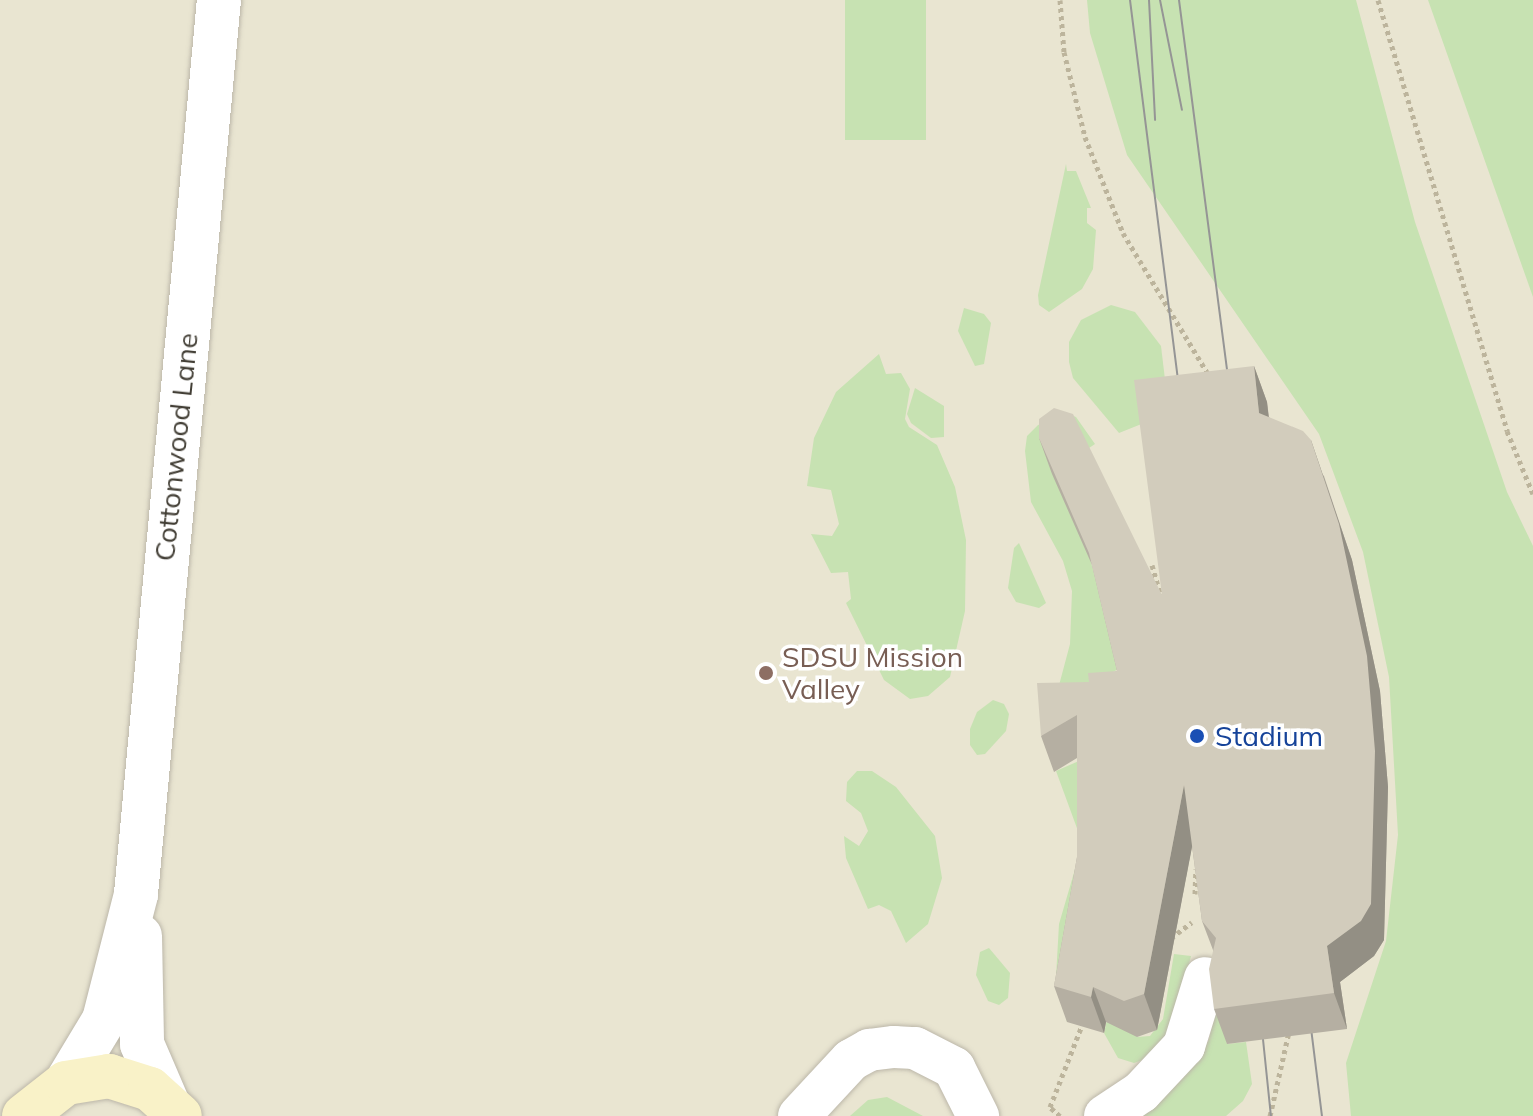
<!DOCTYPE html>
<style>
body{margin:0}
#map{position:relative;width:1533px;height:1116px;overflow:hidden;background:#f1efe6;font-family:Mulish,sans-serif}
div>[style]{position:absolute}
.education>*{inset:0;background:#e9e5d1}
.green>*{inset:0;background:#c7e2b2;transform-origin:0 0}
.path>*{height:5px;margin-top:-2.5px;transform-origin:0;background:repeating-linear-gradient(90deg,#bcb49c 0 4px,transparent 0 8px)}
.roads{filter:drop-shadow(0 0 2px #bcb7a9) drop-shadow(0 0 2px #bcb7a9)}
.minor>*{height:42px;margin:-21px;padding:0 21px;transform-origin:21px;border-radius:21px;background:#fff}
.tertiary>*{height:44px;margin:-22px;padding:0 22px;transform-origin:22px;border-radius:22px;background:#fff}
.secondary>*{height:44px;margin:-22px;padding:0 22px;transform-origin:22px;border-radius:22px;background:#f9f2c8}
.tram>*{height:2px;margin:-1px;padding:0 1px;transform-origin:1px;border-radius:1px;background:#959595}
.wall>*{inset:0;background:#b5afa2}
.shaded-wall>*{inset:0;background:#938f84}
.building>*{inset:0;background:#d2ccbc}
.dots>*{width:22px;height:22px;translate:-50% -50%;box-sizing:border-box;border:4px solid #fff;border-radius:50%}
span{translate:-50% -50%;white-space:nowrap;text-align:center;line-height:1.15;-webkit-text-stroke:7px #fff;paint-order:stroke}
.street-label{font-size:28px;color:#433f36}
.education-label{font-size:28px;color:#785e54}
.left{translate:0 -50%;text-align:left}
.transit-label{font-size:28px;color:#164399}
</style>
<div id="map">
<div class="education">
<div style="clip-path:polygon(0 0,1452px 0,1533px 230px,1533px 1116px,0 1116px)"></div>
</div>
<div class="green">
<div style="left:845px;top:0;width:81px;height:140px"></div>
<div style="clip-path:polygon(1087px 0,1356px 0,1415px 222px,1507px 492px,1533px 546px,1533px 1116px,1351px 1116px,1346px 1063px,1386px 941px,1398px 835px,1389px 677px,1363px 552px,1319px 434px,1127px 155px,1090px 33px)"></div>
<div style="clip-path:polygon(1428px 0,1533px 0,1533px 297px)"></div>
<div style="clip-path:polygon(1066px 164px,1067px 171px,1076px 171px,1091px 208px,1087px 208px,1087px 223px,1096px 230px,1093px 269px,1082px 289px,1049px 312px,1039px 305px,1038px 295px)"></div>
<div style="clip-path:polygon(1111px 305px,1135px 312px,1161px 346px,1169px 413px,1119px 433px,1073px 378px,1069px 362px,1069px 342px,1081px 320px)"></div>
<div style="clip-path:polygon(964px 308px,984px 314px,991px 323px,984px 364px,975px 366px,958px 331px)"></div>
<div style="clip-path:polygon(879px 354px,886px 374px,901px 373px,910px 389px,905px 419px,909px 427px,937px 445px,955px 487px,966px 540px,965px 611px,950px 677px,928px 696px,910px 699px,884px 680px,846px 603px,851px 599px,848px 572px,831px 573px,811px 534px,832px 536px,839px 524px,831px 490px,807px 486px,814px 438px,836px 392px)"></div>
<div style="clip-path:polygon(915px 388px,944px 406px,944px 437px,931px 438px,911px 423px,907px 414px)"></div>
<div style="clip-path:polygon(1066px 413px,1076px 417px,1095px 444px,1086px 450px,1085px 544px,1124px 666px,1054px 704px,1070px 644px,1072px 591px,1063px 561px,1031px 502px,1025px 451px,1027px 436px,1038px 425px)"></div>
<div style="clip-path:polygon(1019px 543px,1046px 603px,1039px 608px,1016px 602px,1008px 588px,1014px 548px)"></div>
<div style="clip-path:polygon(993px 700px,1004px 704px,1009px 714px,1006px 731px,985px 754px,977px 755px,970px 745px,970px 729px,977px 712px)"></div>
<div style="clip-path:polygon(1088px 757px,1067px 1022px,1056px 977px,1059px 924px,1078px 859px,1078px 831px,1056px 771px)"></div>
<div style="clip-path:polygon(857px 771px,872px 771px,896px 787px,935px 836px,942px 878px,928px 924px,906px 943px,891px 911px,879px 905px,868px 909px,846px 858px,844px 836px,859px 846px,868px 831px,861px 813px,846px 801px,847px 782px)"></div>
<div style="clip-path:polygon(989px 948px,1010px 973px,1008px 998px,999px 1005px,988px 1001px,976px 975px,980px 952px)"></div>
<div style="clip-path:polygon(1174px 954px,1191px 956px,1173px 1025px,1148px 1058px,1134px 1063px,1118px 1058px,1104px 1033px,1113px 993px,1137px 1037px,1150px 1036px,1163px 1019px)"></div>
<div style="clip-path:polygon(1220px 988px,1227px 1044px,1246px 1042px,1252px 1084px,1243px 1101px,1226px 1116px,1142px 1116px,1182px 1079px,1209px 1040px)"></div>
<div style="clip-path:polygon(887px 1097px,923px 1116px,850px 1116px,868px 1100px)"></div>
</div>
<div class="path">
<div style="left:1060px;top:0;width:52px;rotate:85.6deg"></div>
<div style="left:1064px;top:52px;width:88px;rotate:76.1deg"></div>
<div style="left:1085px;top:137px;width:103px;rotate:68.4deg"></div>
<div style="left:1123px;top:233px;width:168px;rotate:58.9deg"></div>
<div style="left:1378px;top:0;width:450px;rotate:73.3deg"></div>
<div style="left:1507px;top:431px;width:68px;rotate:67.6deg"></div>
<div style="left:1152px;top:565px;width:35px;rotate:74deg"></div>
<div style="left:1195px;top:894px;width:25px;rotate:-88deg"></div>
<div style="left:1171px;top:938px;width:26px;rotate:-37deg"></div>
<div style="left:1060px;top:1116px;width:13px;rotate:-138deg"></div>
<div style="left:1050px;top:1107px;width:90px;rotate:-68.6deg"></div>
<div style="left:1270px;top:1116px;width:86px;rotate:-77.3deg"></div>
</div>
<div class="roads">
<div class="minor">
<div style="left:799px;top:1116px;width:76px;rotate:-47.1deg"></div>
<div style="left:851px;top:1060px;width:21px;rotate:-29deg"></div>
<div style="left:869px;top:1050px;width:25px;rotate:-7deg"></div>
<div style="left:894px;top:1047px;width:21px;rotate:3deg"></div>
<div style="left:915px;top:1048px;width:44px;rotate:27.1deg"></div>
<div style="left:954px;top:1068px;width:54px;rotate:63.4deg"></div>
<div style="left:1105px;top:1116px;width:43px;rotate:-33.7deg"></div>
<div style="left:1141px;top:1092px;width:63px;rotate:-46.9deg"></div>
<div style="left:1184px;top:1046px;width:71px;rotate:-72.8deg"></div>
</div>
<div class="tertiary">
<div style="left:140px;top:936px;width:108px;rotate:88.9deg"></div>
<div style="left:142px;top:1044px;width:63px;rotate:66.7deg"></div>
<div style="left:66px;top:1083px;width:74px;rotate:-58.9deg"></div>
<div style="left:104px;top:1020px;width:130px;rotate:-75.7deg"></div>
<div style="left:136px;top:894px;width:898px;rotate:-84.7deg"></div>
</div>
<div class="secondary">
<div style="left:24px;top:1116px;width:53px;rotate:-38.2deg"></div>
<div style="left:66px;top:1083px;width:44px;rotate:-9.2deg"></div>
<div style="left:109px;top:1076px;width:43px;rotate:17.6deg"></div>
<div style="left:150px;top:1089px;width:40px;rotate:42deg"></div>
</div>
</div>
<div class="tram">
<div style="left:1130px;top:0;width:400px;rotate:82.8deg"></div>
<div style="left:1149px;top:0;width:120px;rotate:87.1deg"></div>
<div style="left:1160px;top:0;width:112px;rotate:78.7deg"></div>
<div style="left:1179px;top:0;width:396px;rotate:82.6deg"></div>
<div style="left:1309px;top:1012px;width:105px;rotate:82.9deg"></div>
<div style="left:1261px;top:1020px;width:97px;rotate:84.1deg"></div>
</div>
<div class="wall">
<div style="clip-path:polygon(1254px 366px,1267px 402px,1269px 417px,1324px 476px,1352px 560px,1380px 691px,1388px 787px,1384px 940px,1374px 956px,1340px 982px,1347px 1029px,1227px 1044px,1214px 1009px,1213px 950px,1202px 921px,1192px 846px,1157px 1030px,1137px 1037px,1106px 1022px,1104px 1033px,1067px 1022px,1054px 986px,1077px 857px,1077px 758px,1054px 772px,1041px 736px,1089px 682px,1117px 671px,1092px 565px,1052px 474px,1039px 438px,1162px 595px)"></div>
</div>
<div class="shaded-wall">
<div style="clip-path:polygon(1254px 366px,1267px 402px,1272px 448px,1259px 413px)"></div>
<div style="clip-path:polygon(1311px 440px,1352px 560px,1380px 691px,1388px 787px,1384px 940px,1374px 956px,1340px 982px,1347px 1029px,1334px 993px,1327px 946px)"></div>
<div style="clip-path:polygon(1184px 785px,1197px 821px,1157px 1030px,1144px 994px)"></div>
<div style="clip-path:polygon(1093px 987px,1106px 1022px,1104px 1033px,1091px 997px)"></div>
</div>
<div class="building">
<div style="clip-path:polygon(1254px 366px,1259px 413px,1303px 431px,1311px 440px,1339px 524px,1367px 656px,1375px 751px,1371px 904px,1361px 921px,1327px 946px,1334px 993px,1214px 1009px,1209px 969px,1216px 938px,1202px 921px,1184px 785px,1144px 994px,1124px 1001px,1093px 987px,1091px 997px,1054px 986px,1077px 857px,1077px 715px,1041px 736px,1037px 683px,1089px 682px,1088px 673px,1117px 671px,1089px 553px,1039px 438px,1039px 419px,1054px 408px,1073px 414px,1162px 595px,1134px 380px)"></div>
</div>
<div class="dots">
<div style="left:766px;top:673px;background:#8d6e63"></div>
<div style="left:1197px;top:736px;background:#1a4fb4"></div>
</div>
<div class="street-label">
<span style="left:176px;top:447px;rotate:-84deg">Cottonwood Lane</span>
</div>
<div class="education-label">
<span class="left" style="left:782px;top:673px">SDSU Mission<br>Valley</span>
</div>
<div class="transit-label">
<span class="left" style="left:1215px;top:736px">Stadium</span>
</div>
</div>
